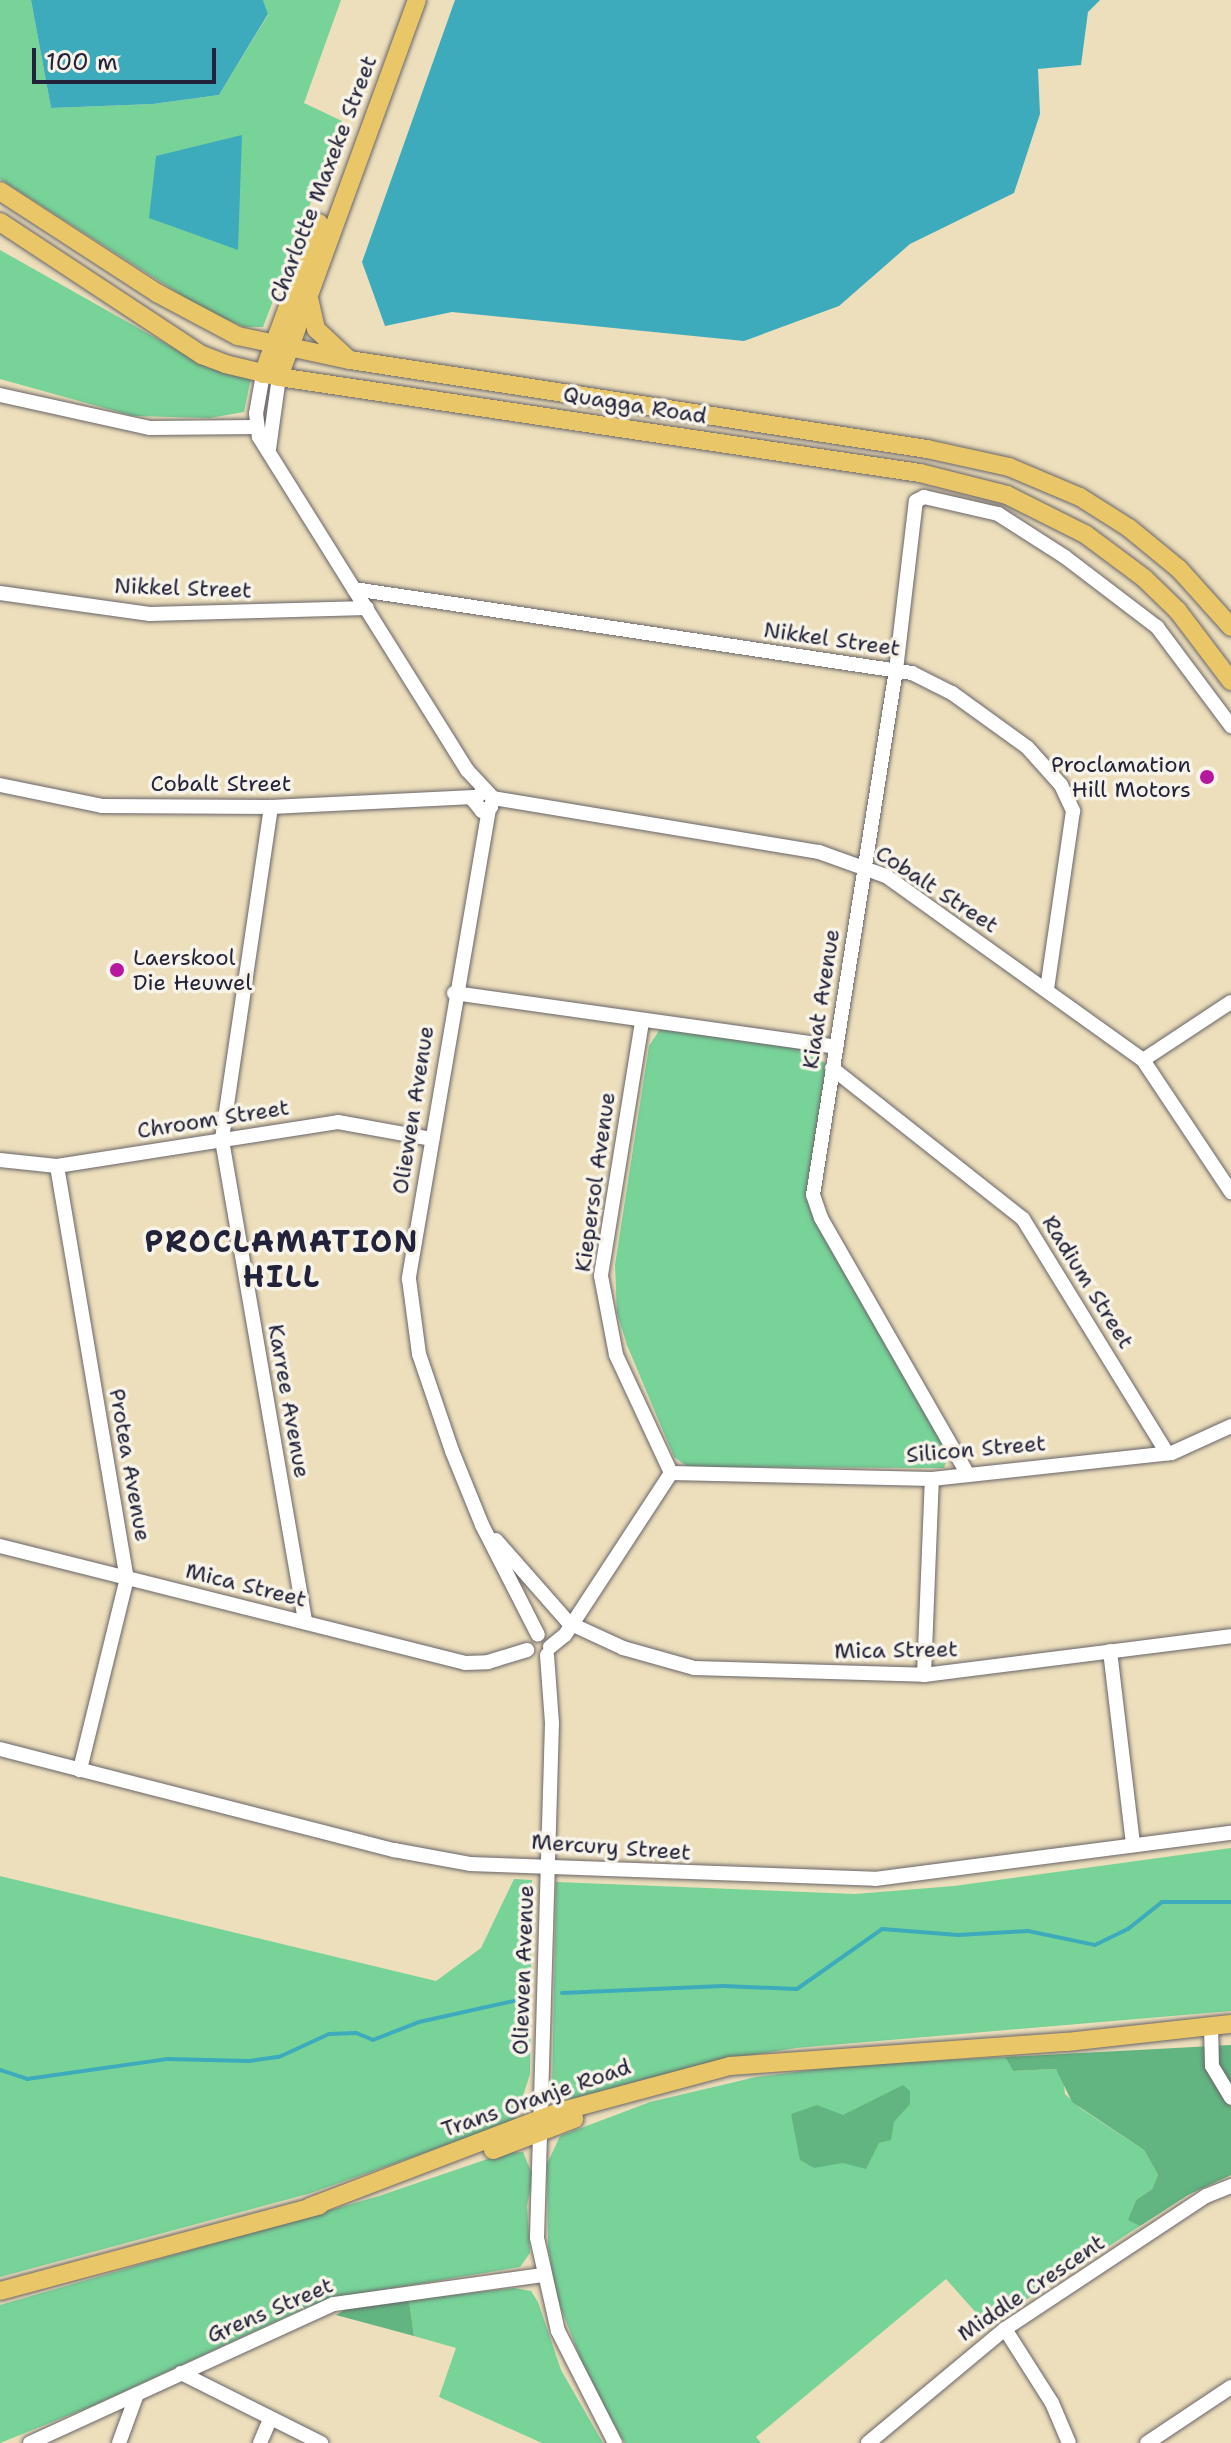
<!DOCTYPE html>
<style>
body{margin:0}
#map{position:relative;width:1231px;height:2443px;overflow:hidden;background:#eddfbc;font-family:"Shantell Sans",sans-serif}
div>[style]{position:absolute}
.green>*{inset:0;background:#78d399}
.forest>*{inset:0;background:#62b581}
.water>*{inset:0;background:#3eabbd}
.stream>*{height:4px;margin:-2px;padding:0 2px;transform-origin:2px;border-radius:2px;background:#3eabbd}
.roads{filter:drop-shadow(0 0 2px #696468) drop-shadow(0 0 2px #696468)}
.minor>*{height:14px;margin:-7px;padding:0 7px;transform-origin:7px;border-radius:7px;background:#fff}
.major>*{height:18px;margin:-9px;padding:0 9px;transform-origin:9px;border-radius:9px;background:#e9c769}
.dots>*{width:22px;height:22px;translate:-50% -50%;box-sizing:border-box;border:4px solid #f7f3e8;border-radius:50%}
span{translate:-50% -50%;white-space:nowrap;text-align:center;line-height:1.15;-webkit-text-stroke:7px #f7f3e8;paint-order:stroke}
.street-label{font-size:22px;color:#22223b}
.poi-label{font-size:22px;color:#22223b}
.right{translate:-100% -50%;text-align:right}
.left{translate:0 -50%;text-align:left}
.district-label{font-size:30px;color:#22223b;font-weight:700;letter-spacing:2px}
.scale{position:absolute;left:32px;top:48px;width:184px;height:36px;box-sizing:border-box;border:4px solid #22223b;border-top:0;padding-left:10px;font-size:24px;line-height:28px;white-space:nowrap;color:#22223b;-webkit-text-stroke:6px #f7f3e8;paint-order:stroke}
</style>
<div id="map">
<div class="green">
<div style="clip-path:polygon(0 0,31px 0,51px 108px,153px 104px,219px 95px,268px 15px,263px 0,341px 0,304px 103px,342px 121px,263px 327px,245px 327px,206px 311px,0 179px)"></div>
<div style="clip-path:polygon(0 250px,209px 368px,251px 378px,244px 412px,210px 418px,133px 416px,0 379px)"></div>
<div style="clip-path:polygon(660px 1029px,807px 1049px,827px 1065px,807px 1185px,809px 1207px,949px 1454px,944px 1468px,688px 1467px,674px 1457px,627px 1345px,617px 1313px,615px 1265px,649px 1046px)"></div>
<div style="clip-path:polygon(1231px 1848px,1231px 2011px,796px 2048px,721px 2060px,567px 2100px,552px 2092px,556px 1882px,855px 1894px,954px 1886px)"></div>
<div style="clip-path:polygon(0 1876px,436px 1981px,481px 1948px,514px 1879px,532px 1880px,530px 2074px,515px 2121px,308px 2194px,0 2277px)"></div>
<div style="clip-path:polygon(1005px 2057px,1013px 2071px,1056px 2069px,1063px 2075px,1065px 2094px,1080px 2108px,1144px 2150px,1158px 2175px,1152px 2189px,1136px 2200px,1129px 2219px,1140px 2226px,987px 2325px,946px 2279px,756px 2437px,761px 2443px,625px 2443px,590px 2384px,556px 2295px,548px 2246px,547px 2164px,560px 2136px,650px 2102px,756px 2077px,852px 2065px)"></div>
<div style="clip-path:polygon(523px 2152px,533px 2176px,527px 2206px,530px 2253px,520px 2267px,345px 2296px,307px 2307px,97px 2404px,0 2443px,0 2305px,379px 2196px,505px 2153px)"></div>
<div style="clip-path:polygon(514px 2288px,531px 2291px,538px 2302px,561px 2370px,603px 2443px,542px 2443px,439px 2397px,456px 2348px,414px 2336px,409px 2300px)"></div>
</div>
<div class="forest">
<div style="clip-path:polygon(1231px 2045px,1231px 2175px,1188px 2195px,1140px 2226px,1128px 2220px,1136px 2200px,1152px 2189px,1158px 2175px,1144px 2150px,1072px 2102px,1056px 2069px,1013px 2071px,1005px 2057px)"></div>
<div style="clip-path:polygon(903px 2085px,910px 2091px,910px 2104px,894px 2122px,891px 2140px,879px 2143px,866px 2169px,843px 2163px,814px 2168px,800px 2160px,791px 2114px,817px 2105px,843px 2115px)"></div>
<div style="clip-path:polygon(409px 2300px,414px 2336px,336px 2315px,350px 2307px)"></div>
</div>
<div class="water">
<div style="clip-path:polygon(31px 0,263px 0,268px 14px,219px 95px,153px 104px,51px 108px)"></div>
<div style="clip-path:polygon(455px 0,1100px 0,1088px 12px,1081px 65px,1038px 69px,1040px 114px,1014px 193px,910px 244px,839px 306px,744px 341px,452px 312px,385px 326px,362px 262px)"></div>
<div style="clip-path:polygon(242px 135px,238px 250px,149px 218px,156px 156px)"></div>
</div>
<div class="stream">
<div style="left:562px;top:1993px;width:161px;rotate:-2.5deg"></div>
<div style="left:723px;top:1986px;width:74px;rotate:2.3deg"></div>
<div style="left:797px;top:1989px;width:104px;rotate:-35.2deg"></div>
<div style="left:882px;top:1929px;width:76px;rotate:4.5deg"></div>
<div style="left:958px;top:1935px;width:70px;rotate:-3.3deg"></div>
<div style="left:1028px;top:1931px;width:68px;rotate:11.8deg"></div>
<div style="left:1095px;top:1945px;width:37px;rotate:-26deg"></div>
<div style="left:1128px;top:1929px;width:43px;rotate:-38.5deg"></div>
<div style="left:1162px;top:1902px;width:69px"></div>
<div style="left:0;top:2070px;width:28px;rotate:18deg"></div>
<div style="left:27px;top:2079px;width:141px;rotate:-8.1deg"></div>
<div style="left:167px;top:2059px;width:82px;rotate:1.4deg"></div>
<div style="left:249px;top:2061px;width:30px;rotate:-8deg"></div>
<div style="left:279px;top:2057px;width:55px;rotate:-24.7deg"></div>
<div style="left:329px;top:2034px;width:27px;rotate:-2deg"></div>
<div style="left:356px;top:2033px;width:18px;rotate:22deg"></div>
<div style="left:373px;top:2040px;width:49px;rotate:-21.4deg"></div>
<div style="left:419px;top:2022px;width:101px;rotate:-12.5deg"></div>
</div>
<div class="roads">
<div class="minor">
<div style="left:263px;top:374px;width:40px;rotate:100deg"></div>
<div style="left:256px;top:413px;width:24px;rotate:83deg"></div>
<div style="left:259px;top:437px;width:393px;rotate:58deg"></div>
<div style="left:467px;top:770px;width:38px;rotate:47deg"></div>
<div style="left:493px;top:798px;width:9px;rotate:103deg"></div>
<div style="left:491px;top:807px;width:10px;rotate:156deg"></div>
<div style="left:482px;top:811px;width:14px;rotate:-129deg"></div>
<div style="left:473px;top:800px;width:14px;rotate:-39deg"></div>
<div style="left:0;top:395px;width:154px;rotate:12.4deg"></div>
<div style="left:150px;top:428px;width:106px;rotate:-0.5deg"></div>
<div style="left:269px;top:449px;width:73px;rotate:-82.1deg"></div>
<div style="left:354px;top:589px;width:564px;rotate:8.56deg"></div>
<div style="left:912px;top:673px;width:45px;rotate:26.6deg"></div>
<div style="left:952px;top:693px;width:92px;rotate:35.8deg"></div>
<div style="left:1027px;top:747px;width:51px;rotate:48.2deg"></div>
<div style="left:1061px;top:785px;width:29px;rotate:65deg"></div>
<div style="left:1073px;top:811px;width:180px;rotate:98.3deg"></div>
<div style="left:0;top:593px;width:151px;rotate:8deg"></div>
<div style="left:150px;top:614px;width:217px;rotate:-1.6deg"></div>
<div style="left:0;top:785px;width:104px;rotate:11.6deg"></div>
<div style="left:102px;top:806px;width:169px;rotate:0.3deg"></div>
<div style="left:271px;top:807px;width:203px;rotate:-2.8deg"></div>
<div style="left:493px;top:798px;width:330px;rotate:9.4deg"></div>
<div style="left:819px;top:852px;width:71px;rotate:19.7deg"></div>
<div style="left:886px;top:876px;width:316px;rotate:35.6deg"></div>
<div style="left:1143px;top:1060px;width:159px;rotate:56.3deg"></div>
<div style="left:271px;top:807px;width:337px;rotate:98.4deg"></div>
<div style="left:222px;top:1140px;width:489px;rotate:80.2deg"></div>
<div style="left:489px;top:809px;width:477px;rotate:99.7deg"></div>
<div style="left:409px;top:1279px;width:76px;rotate:82.4deg"></div>
<div style="left:419px;top:1354px;width:102px;rotate:71.2deg"></div>
<div style="left:452px;top:1451px;width:80px;rotate:67.9deg"></div>
<div style="left:482px;top:1525px;width:123px;rotate:63deg"></div>
<div style="left:454px;top:993px;width:386px;rotate:8deg"></div>
<div style="left:642px;top:1022px;width:257px;rotate:99.2deg"></div>
<div style="left:601px;top:1276px;width:80px;rotate:79.2deg"></div>
<div style="left:616px;top:1355px;width:130px;rotate:65deg"></div>
<div style="left:1143px;top:1060px;width:105px;rotate:-33.4deg"></div>
<div style="left:832px;top:1068px;width:243px;rotate:38.3deg"></div>
<div style="left:1023px;top:1219px;width:275px;rotate:58.4deg"></div>
<div style="left:0;top:1160px;width:57px;rotate:6deg"></div>
<div style="left:57px;top:1166px;width:284px;rotate:-8.9deg"></div>
<div style="left:338px;top:1122px;width:96px;rotate:10.3deg"></div>
<div style="left:57px;top:1166px;width:418px;rotate:80.4deg"></div>
<div style="left:127px;top:1578px;width:198px;rotate:103.8deg"></div>
<div style="left:671px;top:1473px;width:261px;rotate:1.3deg"></div>
<div style="left:932px;top:1479px;width:241px;rotate:-6.2deg"></div>
<div style="left:1172px;top:1453px;width:65px;rotate:-24.6deg"></div>
<div style="left:967px;top:1473px;width:294px;rotate:-119.8deg"></div>
<div style="left:821px;top:1218px;width:24px;rotate:-109deg"></div>
<div style="left:813px;top:1195px;width:532px;rotate:-81.02deg"></div>
<div style="left:896px;top:670px;width:170px;rotate:-83.3deg"></div>
<div style="left:916px;top:501px;width:9px;rotate:-27deg"></div>
<div style="left:924px;top:497px;width:76px;rotate:12.9deg"></div>
<div style="left:998px;top:514px;width:80px;rotate:32.7deg"></div>
<div style="left:1065px;top:557px;width:116px;rotate:37.3deg"></div>
<div style="left:1157px;top:627px;width:124px;rotate:53.2deg"></div>
<div style="left:496px;top:1540px;width:111px;rotate:48.7deg"></div>
<div style="left:569px;top:1623px;width:60px;rotate:24.8deg"></div>
<div style="left:623px;top:1648px;width:74px;rotate:15.7deg"></div>
<div style="left:694px;top:1668px;width:230px;rotate:1.7deg"></div>
<div style="left:924px;top:1675px;width:309px;rotate:-7.2deg"></div>
<div style="left:0;top:1546px;width:479px;rotate:14.1deg"></div>
<div style="left:465px;top:1663px;width:23px;rotate:-2deg"></div>
<div style="left:488px;top:1662px;width:41px;rotate:-17.1deg"></div>
<div style="left:550px;top:1647px;width:19px;rotate:-39deg"></div>
<div style="left:565px;top:1635px;width:194px;rotate:-56.8deg"></div>
<div style="left:1110px;top:1651px;width:194px;rotate:83.2deg"></div>
<div style="left:547px;top:1655px;width:68px;rotate:85.8deg"></div>
<div style="left:552px;top:1723px;width:515px;rotate:91.67deg"></div>
<div style="left:537px;top:2238px;width:95px;rotate:77.3deg"></div>
<div style="left:558px;top:2331px;width:126px;rotate:63deg"></div>
<div style="left:924px;top:1675px;width:196px;rotate:-87.7deg"></div>
<div style="left:0;top:1749px;width:407px;rotate:14.4deg"></div>
<div style="left:394px;top:1850px;width:77px;rotate:10.4deg"></div>
<div style="left:470px;top:1864px;width:405px;rotate:2.1deg"></div>
<div style="left:875px;top:1879px;width:359px;rotate:-7.4deg"></div>
<div style="left:1211px;top:2025px;width:41px;rotate:88.6deg"></div>
<div style="left:1212px;top:2066px;width:37px;rotate:59deg"></div>
<div style="left:1005px;top:2329px;width:88px;rotate:57.6deg"></div>
<div style="left:1052px;top:2403px;width:43px;rotate:67deg"></div>
<div style="left:181px;top:2373px;width:157px;rotate:26.6deg"></div>
<div style="left:30px;top:2443px;width:334px;rotate:-24.6deg"></div>
<div style="left:334px;top:2304px;width:211px;rotate:-7.9deg"></div>
<div style="left:119px;top:2443px;width:52px;rotate:-69.8deg"></div>
<div style="left:260px;top:2443px;width:25px;rotate:-67deg"></div>
<div style="left:868px;top:2443px;width:178px;rotate:-39.8deg"></div>
<div style="left:1005px;top:2329px;width:241px;rotate:-33.5deg"></div>
<div style="left:1206px;top:2196px;width:27px;rotate:-22deg"></div>
<div style="left:1147px;top:2443px;width:101px;rotate:-33.7deg"></div>
</div>
<div class="major">
<div style="left:0;top:191px;width:187px;rotate:33deg"></div>
<div style="left:157px;top:293px;width:92px;rotate:28deg"></div>
<div style="left:238px;top:336px;width:115px;rotate:12.1deg"></div>
<div style="left:350px;top:360px;width:584px;rotate:8.77deg"></div>
<div style="left:927px;top:449px;width:84px;rotate:12.4deg"></div>
<div style="left:1009px;top:467px;width:77px;rotate:22.9deg"></div>
<div style="left:1080px;top:497px;width:58px;rotate:32.3deg"></div>
<div style="left:1129px;top:528px;width:65px;rotate:39.4deg"></div>
<div style="left:1179px;top:569px;width:78px;rotate:48.1deg"></div>
<div style="left:0;top:222px;width:242px;rotate:33.4deg"></div>
<div style="left:202px;top:355px;width:25px;rotate:21deg"></div>
<div style="left:225px;top:364px;width:56px;rotate:13.5deg"></div>
<div style="left:279px;top:377px;width:648px;rotate:8.52deg"></div>
<div style="left:920px;top:473px;width:90px;rotate:14.2deg"></div>
<div style="left:1007px;top:495px;width:87px;rotate:26.6deg"></div>
<div style="left:1085px;top:534px;width:74px;rotate:36.7deg"></div>
<div style="left:1144px;top:578px;width:47px;rotate:44.1deg"></div>
<div style="left:1178px;top:611px;width:88px;rotate:52.9deg"></div>
<div style="left:308px;top:294px;width:36px;rotate:77deg"></div>
<div style="left:316px;top:329px;width:41px;rotate:43deg"></div>
<div style="left:263px;top:374px;width:161px;rotate:-69.7deg"></div>
<div style="left:279px;top:377px;width:401px;rotate:-69.9deg"></div>
<div style="left:493px;top:2150px;width:87px;rotate:-20.9deg"></div>
<div style="left:310px;top:2207px;width:270px;rotate:-20.9deg"></div>
<div style="left:562px;top:2111px;width:174px;rotate:-15deg"></div>
<div style="left:730px;top:2066px;width:338px;rotate:-4.1deg"></div>
<div style="left:1067px;top:2042px;width:165px;rotate:-6.3deg"></div>
<div style="left:0;top:2291px;width:331px;rotate:-15deg"></div>
</div>
</div>
<div class="dots">
<div style="left:1207px;top:777px;background:#b5179e"></div>
<div style="left:117px;top:970px;background:#b5179e"></div>
</div>
<div class="street-label">
<span style="left:323px;top:179px;rotate:-69deg">Charlotte Maxeke Street</span>
<span style="left:635px;top:405px;rotate:9deg">Quagga Road</span>
<span style="left:183px;top:588px;rotate:2deg">Nikkel Street</span>
<span style="left:832px;top:639px;rotate:8deg">Nikkel Street</span>
<span style="left:221px;top:784px">Cobalt Street</span>
<span style="left:937px;top:889px;rotate:33deg">Cobalt Street</span>
<span style="left:821px;top:999px;rotate:-81deg">Kiaat Avenue</span>
<span style="left:413px;top:1110px;rotate:-81deg">Oliewen Avenue</span>
<span style="left:213px;top:1119px;rotate:-9deg">Chroom Street</span>
<span style="left:595px;top:1182px;rotate:-82deg">Kiepersol Avenue</span>
<span style="left:1088px;top:1282px;rotate:58deg">Radium Street</span>
<span style="left:289px;top:1401px;rotate:80deg">Karree Avenue</span>
<span style="left:976px;top:1449px;rotate:-5deg">Silicon Street</span>
<span style="left:130px;top:1465px;rotate:80deg">Protea Avenue</span>
<span style="left:246px;top:1585px;rotate:14deg">Mica Street</span>
<span style="left:896px;top:1650px;rotate:-1deg">Mica Street</span>
<span style="left:611px;top:1847px;rotate:4deg">Mercury Street</span>
<span style="left:523px;top:1970px;rotate:-88deg">Oliewen Avenue</span>
<span style="left:536px;top:2098px;rotate:-19deg">Trans Oranje Road</span>
<span style="left:1031px;top:2288px;rotate:-34deg">Middle Crescent</span>
<span style="left:270px;top:2310px;rotate:-23deg">Grens Street</span>
</div>
<div class="poi-label">
<span class="right" style="left:1191px;top:777px">Proclamation<br>Hill Motors</span>
<span class="left" style="left:133px;top:970px">Laerskool<br>Die Heuwel</span>
</div>
<div class="district-label">
<span style="left:282px;top:1259px">PROCLAMATION<br>HILL</span>
</div>
<div class="scale">100 m</div>
</div>
